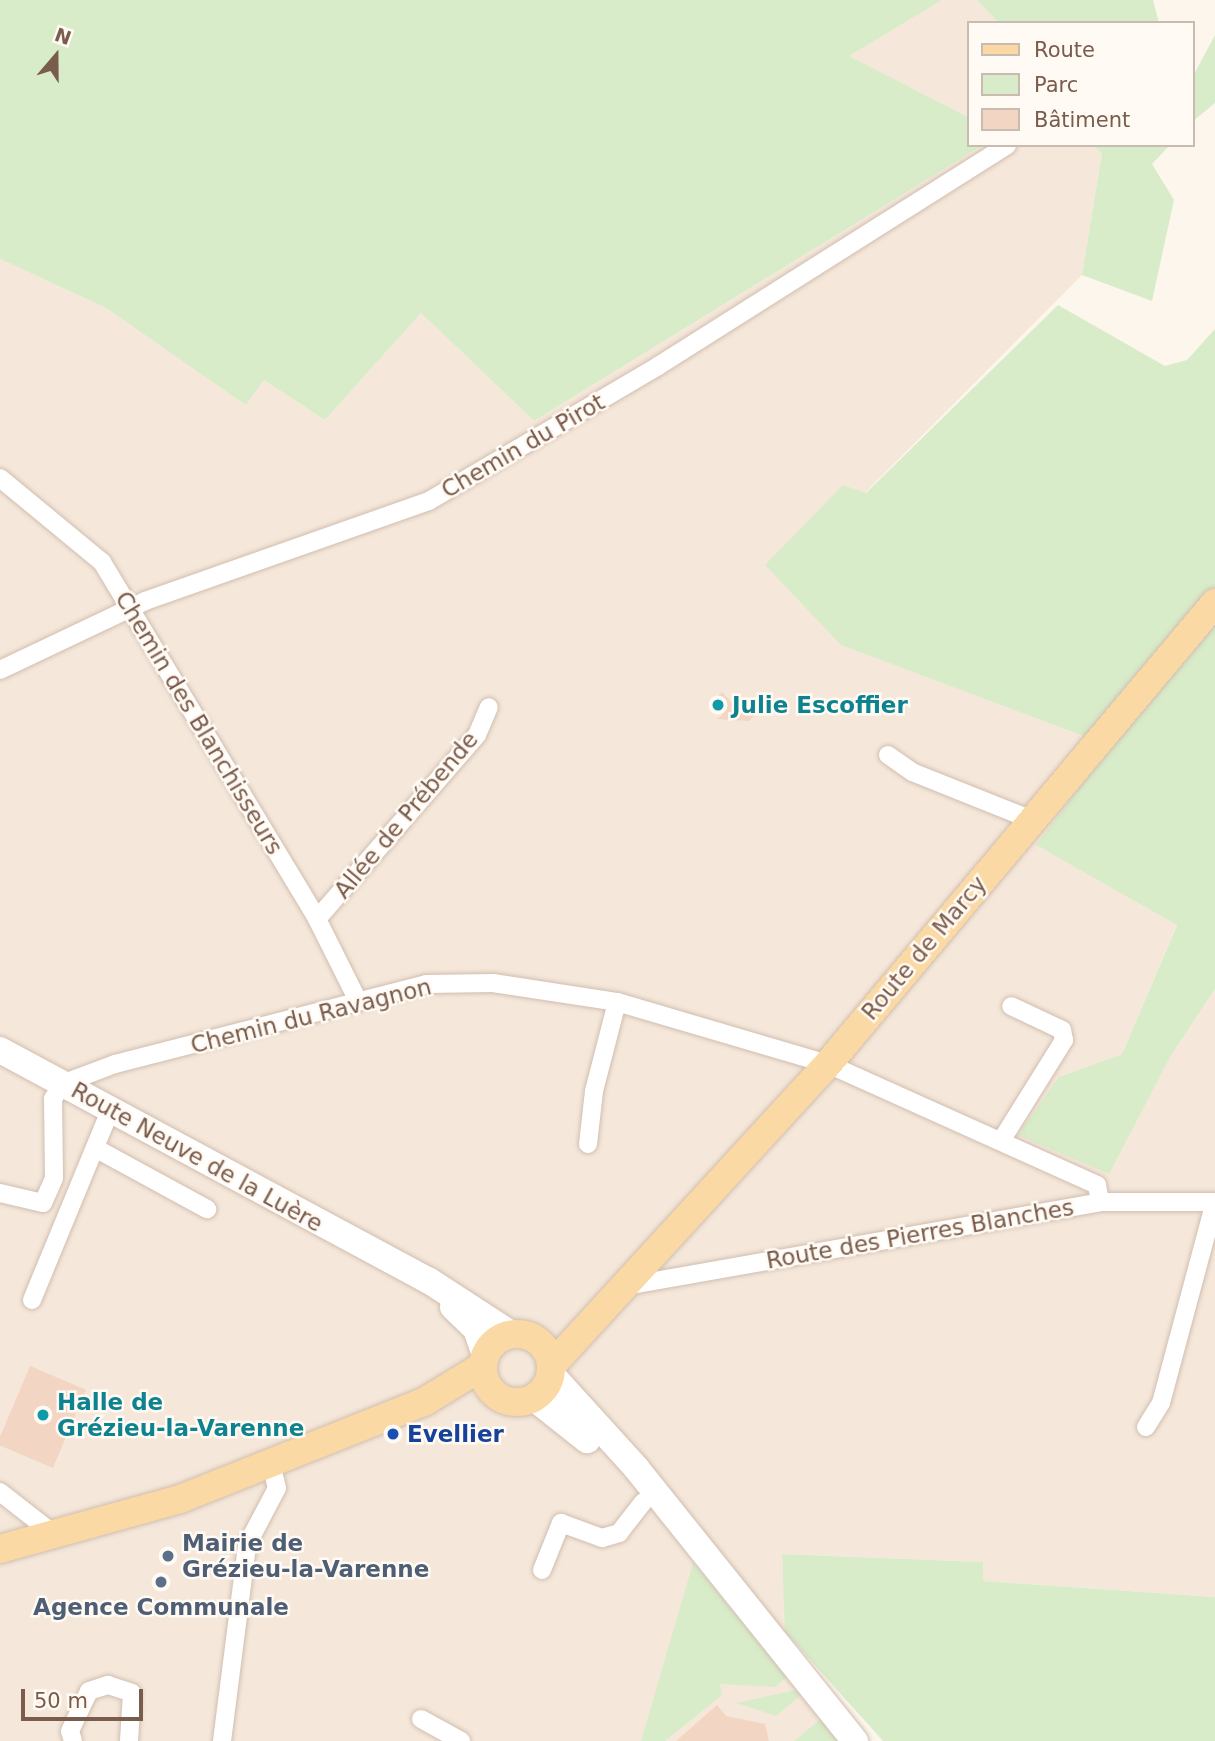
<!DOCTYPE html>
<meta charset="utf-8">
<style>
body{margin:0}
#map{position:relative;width:1215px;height:1741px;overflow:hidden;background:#fdf6ec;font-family:"DejaVu Sans",sans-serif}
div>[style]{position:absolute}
.residential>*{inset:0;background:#f5e8da}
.green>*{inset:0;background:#d8ecc9}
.building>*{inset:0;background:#f3d5c3;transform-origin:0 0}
.roads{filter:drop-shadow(0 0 2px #d1beb0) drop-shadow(0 0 2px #d1beb0)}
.street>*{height:18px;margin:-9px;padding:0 9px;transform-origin:9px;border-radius:9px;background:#fff}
.secondary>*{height:26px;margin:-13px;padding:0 13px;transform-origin:13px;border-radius:13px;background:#fff}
.primary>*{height:28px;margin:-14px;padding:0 14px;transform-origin:14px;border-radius:14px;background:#fbd9a5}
.primary>.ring{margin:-14px;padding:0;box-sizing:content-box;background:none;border:28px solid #fbd9a5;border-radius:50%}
.dots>*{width:19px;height:19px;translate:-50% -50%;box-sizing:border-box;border:4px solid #fffaf3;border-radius:50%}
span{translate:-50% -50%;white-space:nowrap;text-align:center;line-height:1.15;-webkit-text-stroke:5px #fffaf3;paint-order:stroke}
.street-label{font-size:23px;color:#7a5c4d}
.culture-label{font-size:23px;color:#0d838f;font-weight:700}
.left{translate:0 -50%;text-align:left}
.transit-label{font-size:23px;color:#164399;font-weight:700}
.service-label{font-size:23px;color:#4e5e75;font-weight:700}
.legend{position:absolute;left:967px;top:21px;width:228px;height:126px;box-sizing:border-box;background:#fffaf3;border:2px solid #cabbb1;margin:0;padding:9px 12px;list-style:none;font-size:21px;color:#7a5c4d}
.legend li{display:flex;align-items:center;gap:14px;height:35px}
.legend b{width:35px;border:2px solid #cabbb1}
.north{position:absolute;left:21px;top:21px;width:70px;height:70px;-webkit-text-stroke:5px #fffaf3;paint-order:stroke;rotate:20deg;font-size:19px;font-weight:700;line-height:28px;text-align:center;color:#7a5c4d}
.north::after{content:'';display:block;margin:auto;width:24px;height:32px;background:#7a5c4d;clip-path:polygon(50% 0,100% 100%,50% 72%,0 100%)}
.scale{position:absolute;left:21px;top:1689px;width:122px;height:32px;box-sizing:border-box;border:4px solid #7a5c4d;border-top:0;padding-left:9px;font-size:21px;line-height:24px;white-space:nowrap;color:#7a5c4d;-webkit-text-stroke:5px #fffaf3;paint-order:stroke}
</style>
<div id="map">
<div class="residential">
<div style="clip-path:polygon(942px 0,977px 0,999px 23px,968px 23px,968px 117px,848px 56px)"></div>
<div style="clip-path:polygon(983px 145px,1091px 145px,1102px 153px,1082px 275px,865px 493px,842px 485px,842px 645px,1110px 746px,1036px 845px,1177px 924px,1122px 1054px,1059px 1077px,1170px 1057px,1215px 989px,1215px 1597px,982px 1581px,983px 1562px,782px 1554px,787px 1649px,865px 1741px,0 1741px,0 259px,106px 308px,246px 404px,264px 380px,325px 420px,421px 313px,534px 421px)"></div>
</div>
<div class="green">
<div style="clip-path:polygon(0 0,942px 0,849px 56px,968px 117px,968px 145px,983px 145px,534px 421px,421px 313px,325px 420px,264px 380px,246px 405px,106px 308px,0 259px)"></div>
<div style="clip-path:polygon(977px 0,1153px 0,1159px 23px,999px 23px)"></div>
<div style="clip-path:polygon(1215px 35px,1215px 103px,1192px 122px,1192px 78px)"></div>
<div style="clip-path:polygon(1091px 145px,1170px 145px,1152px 164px,1174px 200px,1152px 301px,1082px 275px,1102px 153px)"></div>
<div style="clip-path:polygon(1058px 305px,1165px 366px,1187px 360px,1215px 329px,1215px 989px,1170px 1057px,1109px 1174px,1018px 1135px,1059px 1077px,1122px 1054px,1177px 925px,1036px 845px,1110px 746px,841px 645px,765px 565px,843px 485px,866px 493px)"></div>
<div style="clip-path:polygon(782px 1554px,983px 1562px,983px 1581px,1215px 1597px,1215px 1741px,883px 1741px,785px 1632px)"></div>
<div style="clip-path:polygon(693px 1563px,788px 1676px,775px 1687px,720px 1684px,722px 1695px,665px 1741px,641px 1741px)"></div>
<div style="clip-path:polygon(796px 1690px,800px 1696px,776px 1716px,736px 1703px)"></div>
<div style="clip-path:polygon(823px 1717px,845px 1741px,794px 1741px)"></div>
</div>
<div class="building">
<div style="clip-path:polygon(722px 692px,736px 707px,749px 699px,757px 713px,749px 721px,716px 719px,723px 715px,708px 705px)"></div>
<div style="left:30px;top:1366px;width:61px;height:85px;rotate:23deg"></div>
<div style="clip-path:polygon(717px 1705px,726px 1716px,765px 1724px,769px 1741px,676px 1741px)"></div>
</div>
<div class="roads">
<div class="street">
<div style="left:0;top:478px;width:132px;rotate:39.5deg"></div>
<div style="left:102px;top:562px;width:417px;rotate:58.9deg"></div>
<div style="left:317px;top:919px;width:92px;rotate:63.4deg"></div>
<div style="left:0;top:670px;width:161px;rotate:-25.4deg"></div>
<div style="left:145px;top:601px;width:301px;rotate:-19.4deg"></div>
<div style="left:429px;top:501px;width:266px;rotate:-30.5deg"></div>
<div style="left:658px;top:366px;width:413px;rotate:-32.3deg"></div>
<div style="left:888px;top:755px;width:29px;rotate:35deg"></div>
<div style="left:912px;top:772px;width:129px;rotate:21.8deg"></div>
<div style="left:317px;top:919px;width:244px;rotate:-49deg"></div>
<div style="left:477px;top:735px;width:30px;rotate:-67deg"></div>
<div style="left:1001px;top:1141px;width:119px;rotate:-58deg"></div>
<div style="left:1064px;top:1040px;width:10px;rotate:-101deg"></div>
<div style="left:1062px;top:1030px;width:56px;rotate:-154.8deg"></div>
<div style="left:588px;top:1144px;width:53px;rotate:-83.5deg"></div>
<div style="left:594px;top:1091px;width:92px;rotate:-75.5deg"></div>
<div style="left:95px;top:1148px;width:128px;rotate:28.6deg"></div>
<div style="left:0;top:1193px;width:44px;rotate:13.1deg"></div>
<div style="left:43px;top:1203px;width:27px;rotate:-66deg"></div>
<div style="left:54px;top:1178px;width:79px;rotate:-90.7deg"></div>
<div style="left:53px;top:1099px;width:17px;rotate:-59deg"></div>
<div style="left:62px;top:1084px;width:57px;rotate:-20.7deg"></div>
<div style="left:115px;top:1064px;width:321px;rotate:-14.4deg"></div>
<div style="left:426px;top:984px;width:67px;rotate:-0.9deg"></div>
<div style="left:493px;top:983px;width:125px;rotate:8.7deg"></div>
<div style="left:617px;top:1002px;width:220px;rotate:16.4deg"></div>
<div style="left:828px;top:1064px;width:295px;rotate:24.2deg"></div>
<div style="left:1097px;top:1185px;width:17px;rotate:80deg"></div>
<div style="left:626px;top:1286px;width:481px;rotate:-10deg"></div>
<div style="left:1100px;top:1202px;width:115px"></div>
<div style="left:32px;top:1300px;width:204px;rotate:-67.6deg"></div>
<div style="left:1146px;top:1427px;width:28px;rotate:-58deg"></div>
<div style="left:1161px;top:1403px;width:208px;rotate:-75deg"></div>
<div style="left:0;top:1492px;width:70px;rotate:38deg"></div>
<div style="left:542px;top:1570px;width:51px;rotate:-68deg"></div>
<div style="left:561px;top:1523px;width:44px;rotate:20.1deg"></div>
<div style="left:602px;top:1538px;width:18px;rotate:-16deg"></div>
<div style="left:619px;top:1533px;width:39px;rotate:-52deg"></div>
<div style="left:421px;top:1719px;width:46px;rotate:28.8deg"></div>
<div style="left:73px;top:1741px;width:10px;rotate:-107deg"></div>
<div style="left:70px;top:1731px;width:44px;rotate:-64.6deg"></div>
<div style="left:89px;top:1691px;width:20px;rotate:-18deg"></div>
<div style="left:108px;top:1685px;width:25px;rotate:18deg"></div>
<div style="left:132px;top:1693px;width:48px;rotate:93.6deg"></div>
<div style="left:222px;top:1741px;width:198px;rotate:-82.7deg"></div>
<div style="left:247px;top:1545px;width:64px;rotate:-62.2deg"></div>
<div style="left:277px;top:1488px;width:25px;rotate:-104deg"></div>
</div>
<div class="secondary">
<div style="left:0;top:1050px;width:486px;rotate:28.3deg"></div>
<div style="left:428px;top:1280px;width:99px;rotate:33deg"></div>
<div style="left:453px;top:1307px;width:32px;rotate:44deg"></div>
<div style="left:476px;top:1329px;width:28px;rotate:71deg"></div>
<div style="left:551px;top:1374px;width:128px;rotate:47.8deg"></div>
<div style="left:637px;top:1469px;width:349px;rotate:51.3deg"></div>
<div style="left:534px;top:1398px;width:68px;rotate:38.4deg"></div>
</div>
<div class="primary">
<div class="ring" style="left:483px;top:1334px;width:40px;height:40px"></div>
<div style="left:552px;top:1365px;width:408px;rotate:-47.5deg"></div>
<div style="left:828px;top:1064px;width:602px;rotate:-49.99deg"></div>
<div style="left:0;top:1549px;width:187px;rotate:-15.5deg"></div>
<div style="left:180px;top:1499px;width:263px;rotate:-21.7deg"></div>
<div style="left:424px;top:1402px;width:69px;rotate:-31.4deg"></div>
</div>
</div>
<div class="dots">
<div style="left:718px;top:705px;background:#0f9aa8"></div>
<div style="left:43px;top:1415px;background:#0f9aa8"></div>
<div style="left:393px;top:1434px;background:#1a4fb4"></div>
<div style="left:168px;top:1556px;background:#5c6f8a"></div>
<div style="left:161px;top:1582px;background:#5c6f8a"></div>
</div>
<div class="street-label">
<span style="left:523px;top:446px;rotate:-30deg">Chemin du Pirot</span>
<span style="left:199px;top:723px;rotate:59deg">Chemin des Blanchisseurs</span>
<span style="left:406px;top:815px;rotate:-50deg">Allée de Prébende</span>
<span style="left:924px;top:948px;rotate:-50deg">Route de Marcy</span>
<span style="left:311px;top:1016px;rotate:-14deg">Chemin du Ravagnon</span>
<span style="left:197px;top:1157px;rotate:29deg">Route Neuve de la Luère</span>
<span style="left:920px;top:1234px;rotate:-10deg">Route des Pierres Blanches</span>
</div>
<div class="culture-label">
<span class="left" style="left:732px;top:705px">Julie Escoffier</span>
<span class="left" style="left:57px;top:1415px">Halle de<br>Grézieu-la-Varenne</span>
</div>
<div class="transit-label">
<span class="left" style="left:407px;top:1434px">Evellier</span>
</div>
<div class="service-label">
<span class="left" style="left:182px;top:1556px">Mairie de<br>Grézieu-la-Varenne</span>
<span style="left:161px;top:1607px">Agence Communale</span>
</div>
<ul class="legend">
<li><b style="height:9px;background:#fbd9a5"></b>Route</li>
<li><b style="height:19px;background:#d8ecc9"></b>Parc</li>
<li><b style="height:19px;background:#f3d5c3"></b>Bâtiment</li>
</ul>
<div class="north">N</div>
<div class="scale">50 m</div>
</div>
